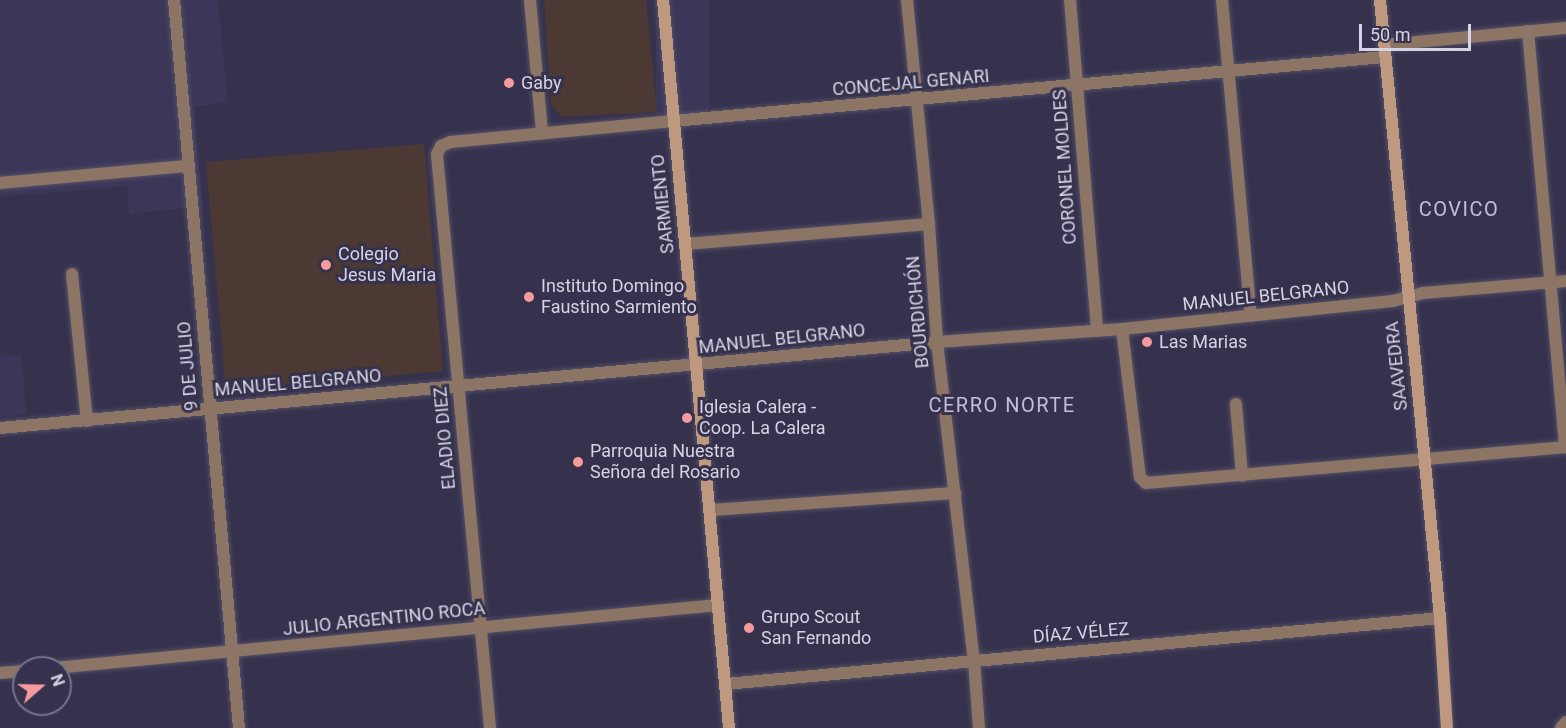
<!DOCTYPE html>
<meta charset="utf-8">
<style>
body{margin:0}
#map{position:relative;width:1566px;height:728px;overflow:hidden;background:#36324d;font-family:Roboto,sans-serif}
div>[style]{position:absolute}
.built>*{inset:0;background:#3c3658;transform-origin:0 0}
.education>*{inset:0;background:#4c3933}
.roads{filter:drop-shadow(0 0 2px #534f68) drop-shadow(0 0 2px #534f68)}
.street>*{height:12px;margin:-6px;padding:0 6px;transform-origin:6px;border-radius:6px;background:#8d7566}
.secondary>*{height:12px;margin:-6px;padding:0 6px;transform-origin:6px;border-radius:6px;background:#be987f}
.dots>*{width:16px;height:16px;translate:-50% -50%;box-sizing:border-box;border:3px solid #36324d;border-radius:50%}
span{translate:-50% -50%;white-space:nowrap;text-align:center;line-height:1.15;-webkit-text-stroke:6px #36324d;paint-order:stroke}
.poi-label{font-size:18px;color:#d5d3e5}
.left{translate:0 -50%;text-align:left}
.street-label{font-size:18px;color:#d5d3e5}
.neighbourhood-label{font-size:20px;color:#c2bde0;letter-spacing:1.5px}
.north{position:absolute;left:12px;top:656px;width:60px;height:60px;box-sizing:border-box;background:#36324d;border:2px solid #76728a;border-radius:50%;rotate:70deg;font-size:16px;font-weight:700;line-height:24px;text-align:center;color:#d5d3e5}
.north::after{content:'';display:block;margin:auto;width:21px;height:27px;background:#f59b9e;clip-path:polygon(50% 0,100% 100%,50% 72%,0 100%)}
.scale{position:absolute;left:1359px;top:24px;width:112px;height:27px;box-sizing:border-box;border:3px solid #d5d3e5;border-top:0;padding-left:8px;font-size:18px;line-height:21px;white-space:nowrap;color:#d5d3e5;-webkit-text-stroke:4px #36324d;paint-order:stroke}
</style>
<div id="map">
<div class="built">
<div style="clip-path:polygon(0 0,218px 0,228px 102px,194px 107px,203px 206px,129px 214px,127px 186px,0 197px)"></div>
<div style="left:656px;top:0;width:53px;height:114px"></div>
<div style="clip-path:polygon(22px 355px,26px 414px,0 417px,0 356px)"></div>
</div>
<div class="education">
<div style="clip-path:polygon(544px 0,646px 0,657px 112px,562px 117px,551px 104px)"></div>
<div style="clip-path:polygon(424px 144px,443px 371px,235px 389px,225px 381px,206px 162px)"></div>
</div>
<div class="roads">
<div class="street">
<div style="left:174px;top:0;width:731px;rotate:84.9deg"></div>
<div style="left:530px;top:0;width:134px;rotate:84.8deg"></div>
<div style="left:907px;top:0;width:225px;rotate:84.4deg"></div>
<div style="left:929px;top:224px;width:118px;rotate:86.1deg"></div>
<div style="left:937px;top:342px;width:320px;rotate:83.4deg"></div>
<div style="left:974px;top:660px;width:68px;rotate:85.8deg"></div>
<div style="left:1070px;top:0;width:332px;rotate:85.3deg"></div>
<div style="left:1222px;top:0;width:317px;rotate:84.8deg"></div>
<div style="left:1528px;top:31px;width:418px;rotate:84.9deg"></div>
<div style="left:1385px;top:45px;width:182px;rotate:-5.4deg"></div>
<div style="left:0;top:183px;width:189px;rotate:-5.2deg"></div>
<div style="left:686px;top:244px;width:244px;rotate:-4.7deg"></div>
<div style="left:72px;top:274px;width:148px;rotate:84.2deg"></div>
<div style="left:1122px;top:329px;width:149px;rotate:83.1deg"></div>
<div style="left:1140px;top:477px;width:8px;rotate:45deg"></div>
<div style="left:1146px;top:483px;width:422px;rotate:-4.9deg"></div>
<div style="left:1236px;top:404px;width:72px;rotate:85.2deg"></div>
<div style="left:0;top:428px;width:941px;rotate:-5.24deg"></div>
<div style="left:937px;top:342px;width:185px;rotate:-4deg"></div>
<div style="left:1122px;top:329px;width:272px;rotate:-5.9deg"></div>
<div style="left:1393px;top:301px;width:31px;rotate:-15deg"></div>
<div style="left:1423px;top:293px;width:144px;rotate:-4.8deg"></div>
<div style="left:710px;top:510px;width:246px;rotate:-4deg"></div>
<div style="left:54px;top:668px;width:667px;rotate:-5.42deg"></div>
<div style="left:0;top:673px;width:24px;rotate:-5deg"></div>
<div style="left:726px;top:684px;width:717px;rotate:-5.28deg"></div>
<div style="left:490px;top:728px;width:576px;rotate:-95.28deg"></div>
<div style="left:437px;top:154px;width:9px;rotate:-63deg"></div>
<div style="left:441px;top:146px;width:11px;rotate:-22deg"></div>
<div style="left:451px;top:142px;width:223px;rotate:-5.4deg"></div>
<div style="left:673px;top:121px;width:715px;rotate:-5.14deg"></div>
<div style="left:1561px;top:728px;width:8px;rotate:-50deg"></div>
</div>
<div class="secondary">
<div style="left:663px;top:0;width:731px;rotate:84.82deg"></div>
<div style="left:1380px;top:0;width:621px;rotate:84.45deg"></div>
<div style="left:1440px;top:618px;width:110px;rotate:86.4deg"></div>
</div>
</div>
<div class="dots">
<div style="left:509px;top:83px;background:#f59b9e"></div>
<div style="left:326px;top:265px;background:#f59b9e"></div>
<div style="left:529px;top:297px;background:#f59b9e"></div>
<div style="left:1147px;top:342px;background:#f59b9e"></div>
<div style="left:687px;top:418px;background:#f59b9e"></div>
<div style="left:578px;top:462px;background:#f59b9e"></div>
<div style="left:749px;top:628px;background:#f59b9e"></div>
</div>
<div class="poi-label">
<span class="left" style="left:521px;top:83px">Gaby</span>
<span class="left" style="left:338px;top:265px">Colegio<br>Jesus Maria</span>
<span class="left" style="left:541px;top:297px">Instituto Domingo<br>Faustino Sarmiento</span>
<span class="left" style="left:1159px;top:342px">Las Marias</span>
<span class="left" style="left:699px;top:418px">Iglesia Calera -<br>Coop. La Calera</span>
<span class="left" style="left:590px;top:462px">Parroquia Nuestra<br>Señora del Rosario</span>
<span class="left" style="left:761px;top:628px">Grupo Scout<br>San Fernando</span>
</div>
<div class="street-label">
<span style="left:911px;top:83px;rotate:-5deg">CONCEJAL GENARI</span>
<span style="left:1065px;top:167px;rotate:-94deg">CORONEL MOLDES</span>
<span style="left:663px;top:204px;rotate:-96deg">SARMIENTO</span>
<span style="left:1266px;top:296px;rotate:-6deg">MANUEL BELGRANO</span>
<span style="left:918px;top:312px;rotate:-95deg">BOURDICHÓN</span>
<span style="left:782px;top:339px;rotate:-6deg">MANUEL BELGRANO</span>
<span style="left:188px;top:366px;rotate:-95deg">9 DE JULIO</span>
<span style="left:1397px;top:366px;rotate:-96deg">SAAVEDRA</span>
<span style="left:298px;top:383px;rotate:-5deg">MANUEL BELGRANO</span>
<span style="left:445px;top:438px;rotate:-95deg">ELADIO DIEZ</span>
<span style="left:384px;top:619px;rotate:-6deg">JULIO ARGENTINO ROCA</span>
<span style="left:1081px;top:633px;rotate:-5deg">DÍAZ VÉLEZ</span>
</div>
<div class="neighbourhood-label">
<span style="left:1459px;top:209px">COVICO</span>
<span style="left:1002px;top:405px">CERRO NORTE</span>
</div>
<div class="north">N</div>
<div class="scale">50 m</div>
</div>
